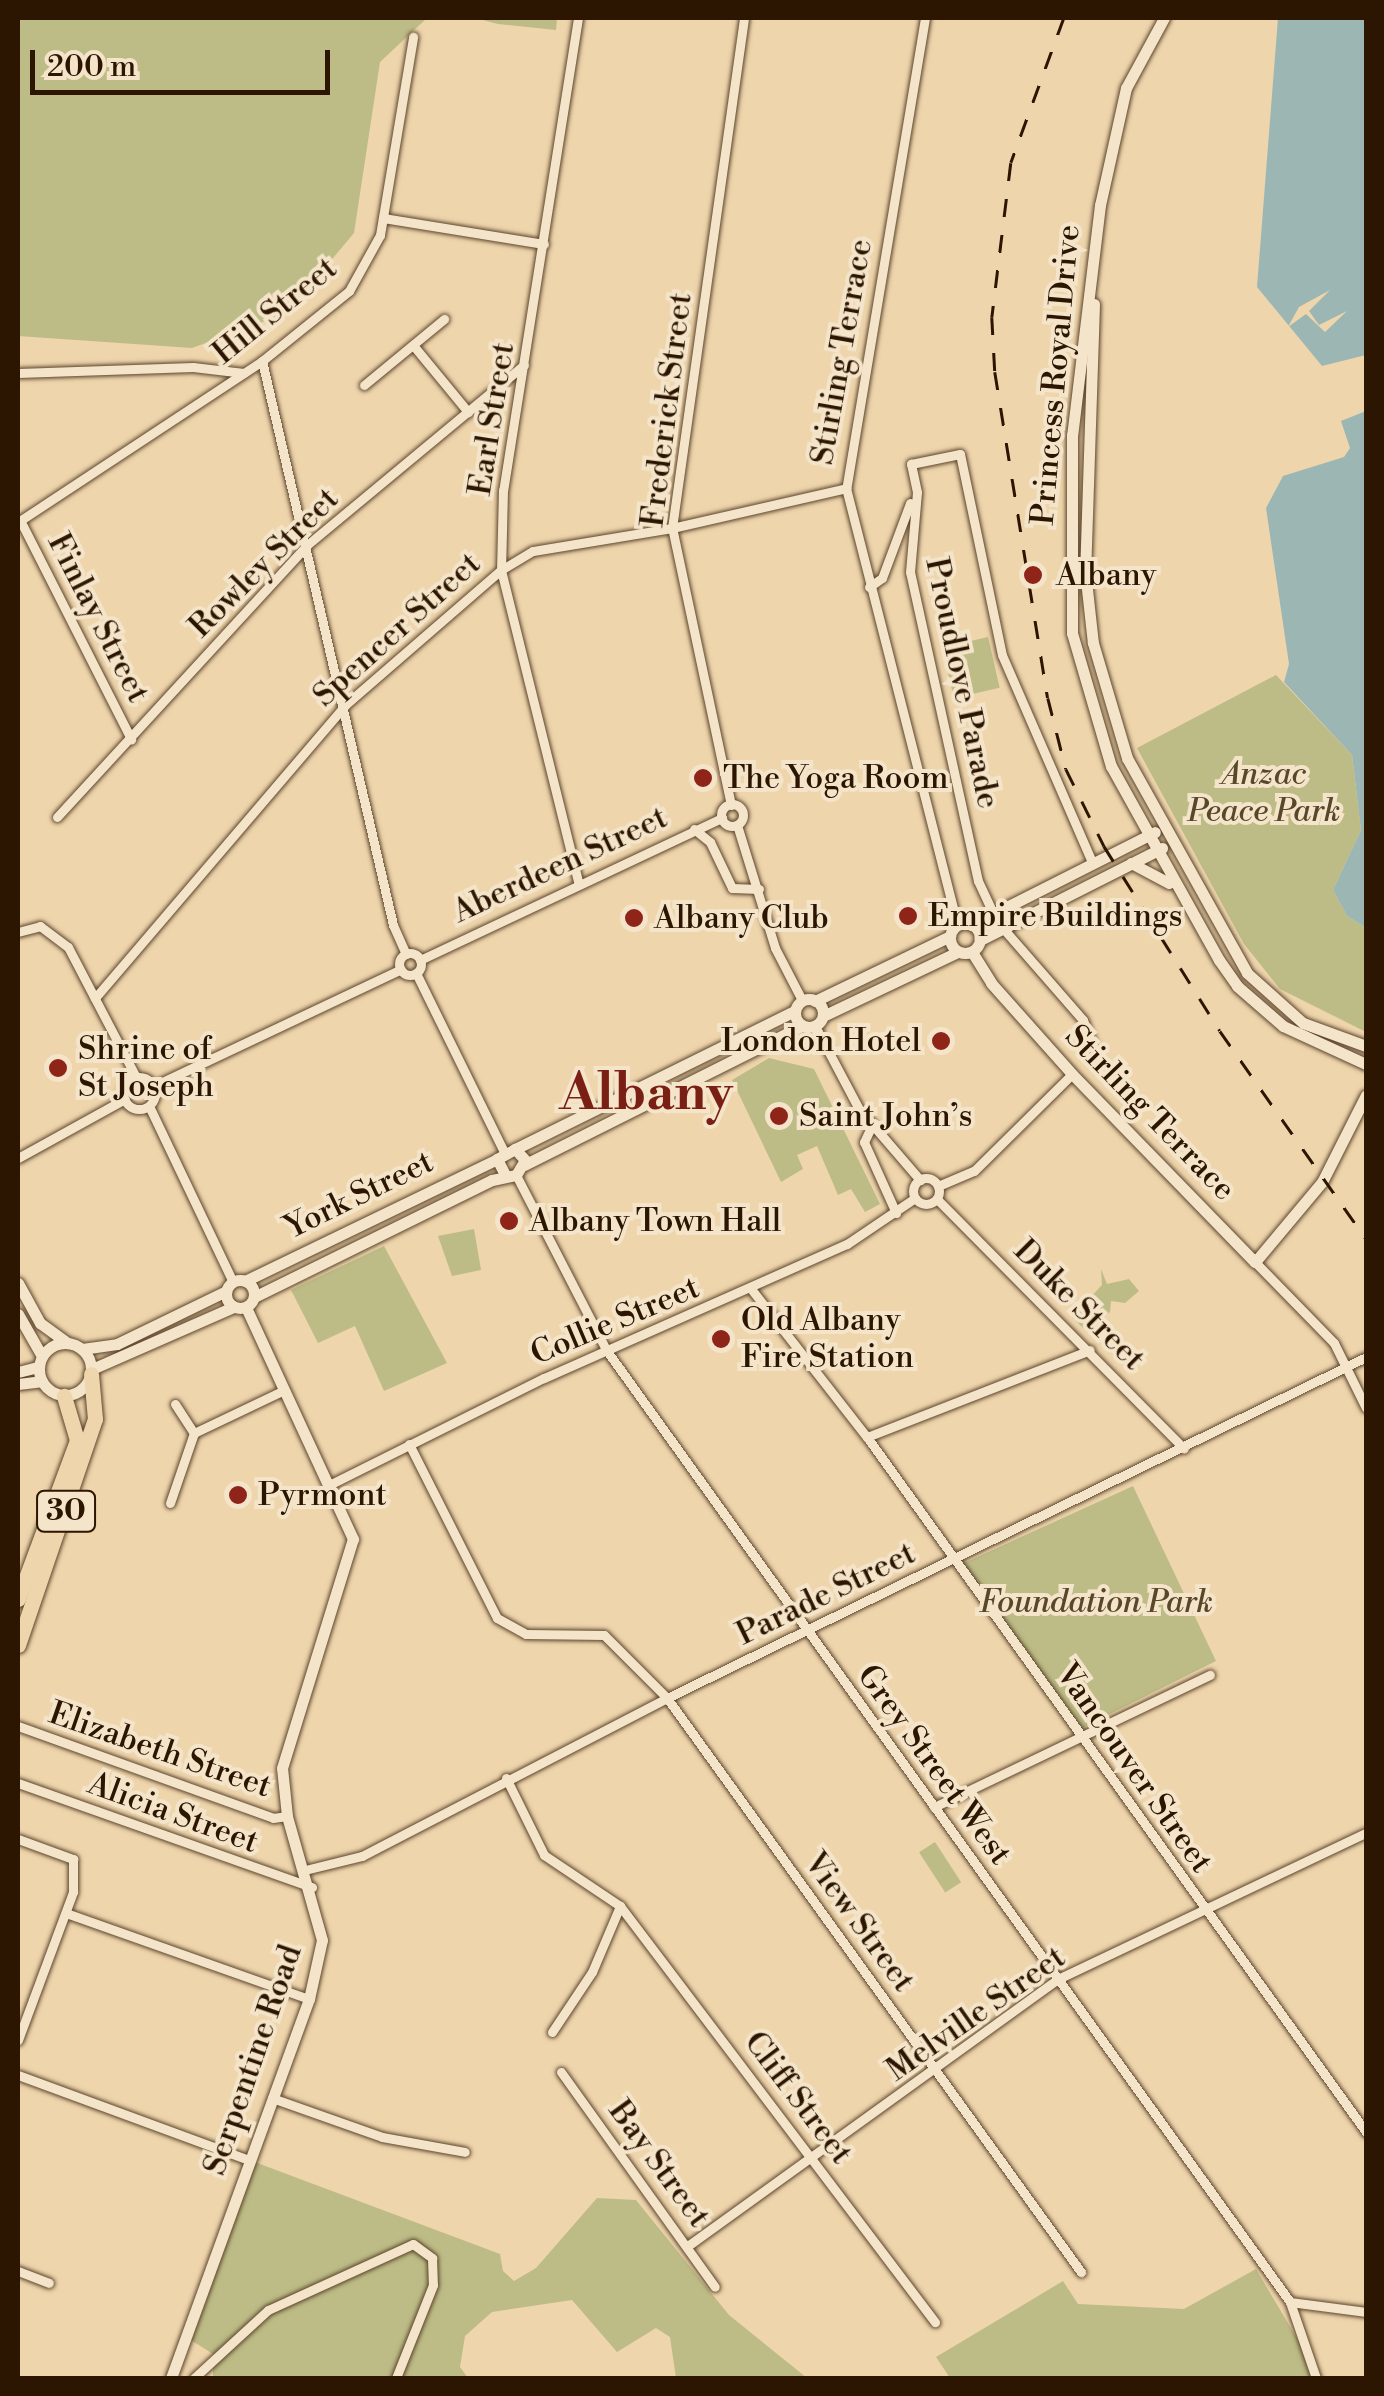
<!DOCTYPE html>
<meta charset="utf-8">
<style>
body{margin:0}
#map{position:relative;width:1384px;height:2396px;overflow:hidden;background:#eed5ac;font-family:"Libre Bodoni",serif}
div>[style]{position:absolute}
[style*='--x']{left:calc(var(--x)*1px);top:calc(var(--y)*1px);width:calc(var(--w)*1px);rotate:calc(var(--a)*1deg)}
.green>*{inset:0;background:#bdbc86;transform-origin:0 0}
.water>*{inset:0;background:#9cb7b3}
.pier>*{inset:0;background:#eed5ac}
.roads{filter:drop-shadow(0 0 2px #5c452c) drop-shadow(0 0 2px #5c452c)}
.street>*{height:9px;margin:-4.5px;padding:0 4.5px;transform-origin:4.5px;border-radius:4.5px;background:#f4e4c9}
.street>.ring{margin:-4.5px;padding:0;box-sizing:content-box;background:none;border:9px solid #f4e4c9;border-radius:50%}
.secondary>*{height:11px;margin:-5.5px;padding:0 5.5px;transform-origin:5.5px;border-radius:5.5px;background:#f4e4c9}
.secondary>.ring{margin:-5.5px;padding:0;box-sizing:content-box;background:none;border:11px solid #f4e4c9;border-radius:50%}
.highway>*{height:15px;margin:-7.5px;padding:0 7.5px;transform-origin:7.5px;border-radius:7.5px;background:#eed5ac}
.rail>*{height:2.5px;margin-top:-1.25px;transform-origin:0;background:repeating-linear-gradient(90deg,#2c1501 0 18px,transparent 0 36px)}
.dots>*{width:28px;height:28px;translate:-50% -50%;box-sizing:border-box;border:5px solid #f4e4c9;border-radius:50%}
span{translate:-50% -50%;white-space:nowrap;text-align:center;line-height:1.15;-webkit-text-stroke:8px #f4e4c9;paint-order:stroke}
.shield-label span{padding:2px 8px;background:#f4e4c9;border:2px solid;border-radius:8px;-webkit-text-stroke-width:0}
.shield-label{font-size:30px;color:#2c1501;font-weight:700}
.street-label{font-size:32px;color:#2c1501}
.poi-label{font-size:32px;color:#2c1501}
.left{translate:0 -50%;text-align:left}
.right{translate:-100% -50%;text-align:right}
.park-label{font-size:32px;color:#584729;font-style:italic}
.town-label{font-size:52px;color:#7a1f14;font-weight:700}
.frame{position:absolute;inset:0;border:20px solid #2c1501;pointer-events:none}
.scale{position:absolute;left:30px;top:50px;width:300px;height:45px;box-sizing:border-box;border:5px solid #2c1501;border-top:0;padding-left:12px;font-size:30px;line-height:35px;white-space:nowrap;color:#2c1501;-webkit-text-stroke:8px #f4e4c9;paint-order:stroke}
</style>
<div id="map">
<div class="green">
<div style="clip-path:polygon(18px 18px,427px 18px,380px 62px,354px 233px,287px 313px,192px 348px,18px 336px)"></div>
<div style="clip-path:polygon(475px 18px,557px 18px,556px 30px,498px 24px)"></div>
<div style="left:988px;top:637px;width:52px;height:47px;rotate:77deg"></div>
<div style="clip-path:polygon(1276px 675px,1352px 755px,1361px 830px,1333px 890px,1347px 916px,1366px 928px,1366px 1032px,1280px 989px,1244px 944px,1137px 748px)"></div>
<div style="clip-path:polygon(769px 1058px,814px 1069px,880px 1204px,865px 1212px,851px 1189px,838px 1195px,817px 1146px,797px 1155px,803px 1169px,781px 1182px,732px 1080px)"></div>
<div style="clip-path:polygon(474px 1229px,481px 1270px,452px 1276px,438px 1236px)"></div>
<div style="clip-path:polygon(384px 1246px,447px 1363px,384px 1391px,355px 1326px,318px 1343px,291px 1290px)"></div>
<div style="clip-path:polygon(1101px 1269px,1107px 1284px,1129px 1279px,1139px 1291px,1125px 1303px,1111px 1301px,1110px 1312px,1088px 1333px,1072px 1317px,1102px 1285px)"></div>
<div style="clip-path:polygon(1133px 1486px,1216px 1661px,1082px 1728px,962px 1564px)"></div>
<div style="left:935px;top:1842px;width:48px;height:19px;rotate:57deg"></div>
<div style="clip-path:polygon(249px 2160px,500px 2254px,503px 2271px,514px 2281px,536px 2268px,597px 2198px,636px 2200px,729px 2315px,807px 2378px,676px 2378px,670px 2337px,656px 2328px,617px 2352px,572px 2300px,492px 2312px,465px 2336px,460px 2367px,468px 2378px,213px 2378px,213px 2354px,186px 2337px)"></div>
<div style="clip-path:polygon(1256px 2269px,1312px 2364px,1314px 2378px,950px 2378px,936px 2357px,1063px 2281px,1078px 2304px,1184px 2309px)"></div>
</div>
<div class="water">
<div style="clip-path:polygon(1278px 18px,1366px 18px,1366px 355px,1322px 366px,1257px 287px)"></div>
<div style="clip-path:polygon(1366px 411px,1366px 928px,1347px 916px,1333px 890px,1361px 830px,1352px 755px,1284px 682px,1289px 664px,1266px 508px,1283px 476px,1344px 457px,1350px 448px,1341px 421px)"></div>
</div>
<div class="pier">
<div style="clip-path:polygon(1330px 290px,1309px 311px,1319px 325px,1347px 311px,1325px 332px,1306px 314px,1288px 327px,1299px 307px)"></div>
</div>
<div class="roads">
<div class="street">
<div style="--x:578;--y:18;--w:478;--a:99"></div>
<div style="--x:503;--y:490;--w:80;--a:91.4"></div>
<div style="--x:501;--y:570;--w:321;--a:76.1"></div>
<div style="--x:925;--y:18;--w:477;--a:99.5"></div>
<div style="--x:846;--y:488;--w:451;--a:75.7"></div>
<div style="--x:383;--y:218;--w:163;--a:9.2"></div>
<div style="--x:413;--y:345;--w:87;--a:50.6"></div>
<div style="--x:262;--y:361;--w:579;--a:76.92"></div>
<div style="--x:393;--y:925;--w:32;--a:66"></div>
<div style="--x:18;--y:373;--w:175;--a:-2"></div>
<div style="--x:193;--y:367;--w:51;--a:6.7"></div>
<div style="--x:364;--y:385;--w:104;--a:-39.5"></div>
<div style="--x:20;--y:520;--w:246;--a:63.1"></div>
<div style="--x:18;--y:522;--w:292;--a:-33.4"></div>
<div style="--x:262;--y:361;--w:112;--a:-38.8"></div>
<div style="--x:349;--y:291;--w:64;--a:-61"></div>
<div style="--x:380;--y:235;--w:201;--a:-80.5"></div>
<div style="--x:869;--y:587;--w:16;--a:-35"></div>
<div style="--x:882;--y:578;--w:80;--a:-69.5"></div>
<div class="ring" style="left:721px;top:804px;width:13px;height:13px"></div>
<div style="--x:731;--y:805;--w:283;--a:-102"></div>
<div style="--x:672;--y:528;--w:515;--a:-81.96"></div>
<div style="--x:57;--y:817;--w:369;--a:-47.4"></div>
<div style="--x:307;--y:545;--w:282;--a:-39.7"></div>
<div style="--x:737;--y:825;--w:129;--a:72.8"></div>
<div style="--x:775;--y:948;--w:59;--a:62.6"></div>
<div style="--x:694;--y:829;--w:21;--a:39"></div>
<div style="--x:710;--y:842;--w:51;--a:64.4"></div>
<div style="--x:732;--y:888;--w:27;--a:2"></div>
<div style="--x:993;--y:913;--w:35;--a:-115"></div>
<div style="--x:978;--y:881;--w:316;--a:-102.4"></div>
<div style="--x:910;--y:572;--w:80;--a:-85"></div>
<div style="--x:917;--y:492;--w:29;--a:-102"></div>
<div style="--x:911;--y:464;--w:50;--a:-11.5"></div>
<div style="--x:960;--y:454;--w:205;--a:78.2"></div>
<div style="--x:1002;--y:655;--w:228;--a:66.5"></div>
<div style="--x:1001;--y:926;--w:125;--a:48.9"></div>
<div style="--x:1083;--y:1020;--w:34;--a:69"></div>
<div style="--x:18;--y:932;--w:23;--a:-15"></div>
<div style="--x:40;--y:926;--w:35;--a:37"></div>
<div style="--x:68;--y:947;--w:147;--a:62.4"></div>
<div class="ring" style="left:399px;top:953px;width:13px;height:13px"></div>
<div style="--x:420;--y:960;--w:334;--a:-25.2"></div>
<div style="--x:416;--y:973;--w:197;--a:63.8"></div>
<div style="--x:95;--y:998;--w:385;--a:-49.5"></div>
<div style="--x:345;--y:705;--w:206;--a:-40.9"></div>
<div style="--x:501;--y:570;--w:37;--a:-31"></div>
<div style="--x:533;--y:551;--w:141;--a:-9.4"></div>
<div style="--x:672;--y:528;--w:179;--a:-12.9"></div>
<div style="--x:815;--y:1026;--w:94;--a:62.1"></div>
<div style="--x:859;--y:1109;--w:94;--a:49.3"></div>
<div class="ring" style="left:123px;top:1077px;width:23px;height:23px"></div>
<div style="--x:154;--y:1086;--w:273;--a:-25.3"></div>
<div style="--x:149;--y:1106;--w:195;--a:64.5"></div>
<div style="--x:872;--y:1125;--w:19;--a:115"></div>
<div style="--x:864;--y:1142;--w:78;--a:65.7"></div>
<div style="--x:18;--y:1158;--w:122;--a:-28.9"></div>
<div style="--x:516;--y:1175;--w:198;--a:62.7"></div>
<div style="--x:607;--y:1351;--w:1171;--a:54.31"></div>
<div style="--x:1290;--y:2302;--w:80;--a:71.1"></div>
<div class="ring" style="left:913px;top:1178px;width:17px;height:17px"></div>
<div style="--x:938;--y:1186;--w:39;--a:-23"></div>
<div style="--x:974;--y:1171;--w:138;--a:-44.7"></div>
<div style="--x:937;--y:1199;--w:351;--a:45.3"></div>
<div style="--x:1255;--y:1262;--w:113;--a:45.7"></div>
<div style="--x:1334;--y:1343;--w:72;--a:63.8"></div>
<div style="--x:752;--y:1290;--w:187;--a:52"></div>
<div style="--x:867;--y:1437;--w:856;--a:54.32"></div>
<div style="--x:175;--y:1404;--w:35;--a:57"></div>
<div style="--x:867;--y:1437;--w:239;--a:-21.3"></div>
<div style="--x:409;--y:1444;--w:195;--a:63.2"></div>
<div style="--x:497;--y:1618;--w:33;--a:29"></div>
<div style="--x:526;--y:1634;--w:78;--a:0.7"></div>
<div style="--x:604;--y:1635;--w:89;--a:45"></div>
<div style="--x:667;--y:1698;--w:708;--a:54.2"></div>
<div style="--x:331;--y:1484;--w:238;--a:-26.5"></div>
<div style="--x:544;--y:1378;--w:331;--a:-23.9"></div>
<div style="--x:847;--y:1244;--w:82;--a:-34.1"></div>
<div style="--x:170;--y:1503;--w:74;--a:-71.1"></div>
<div style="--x:194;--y:1433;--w:100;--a:-25.5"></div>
<div style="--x:18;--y:1726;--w:271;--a:19.8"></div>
<div style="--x:273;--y:1818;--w:14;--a:-8"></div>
<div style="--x:506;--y:1778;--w:86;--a:63.7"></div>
<div style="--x:544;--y:1855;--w:92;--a:33.9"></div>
<div style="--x:620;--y:1906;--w:522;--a:52.87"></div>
<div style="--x:18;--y:1783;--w:312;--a:19.5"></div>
<div style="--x:934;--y:1807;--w:306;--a:-25.6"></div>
<div style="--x:18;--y:1839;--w:59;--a:20"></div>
<div style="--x:73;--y:1859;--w:33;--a:90"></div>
<div style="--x:73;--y:1892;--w:158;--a:110.4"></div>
<div style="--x:305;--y:1870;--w:59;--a:-13.8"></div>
<div style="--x:362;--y:1856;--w:343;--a:-27.4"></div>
<div style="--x:667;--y:1698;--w:778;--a:-26"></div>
<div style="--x:66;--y:1913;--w:258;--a:19.5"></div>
<div style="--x:552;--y:2032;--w:72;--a:-56.3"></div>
<div style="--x:592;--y:1972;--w:72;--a:-67"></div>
<div style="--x:561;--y:2072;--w:264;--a:54.4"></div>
<div style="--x:18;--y:2075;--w:246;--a:20.2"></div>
<div style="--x:272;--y:2098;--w:117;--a:19.5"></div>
<div style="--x:382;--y:2137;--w:84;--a:10.2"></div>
<div style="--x:689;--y:2245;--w:455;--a:-35.8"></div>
<div style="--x:1058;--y:1979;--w:341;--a:-25.4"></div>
<div style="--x:18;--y:2271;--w:33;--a:21"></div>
<div style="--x:1290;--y:2302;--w:77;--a:7.5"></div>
<div style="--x:194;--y:2378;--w:100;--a:-42.6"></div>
<div style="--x:268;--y:2310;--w:159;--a:-24.5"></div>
<div style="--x:413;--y:2244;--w:24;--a:36"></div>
<div style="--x:432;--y:2258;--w:27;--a:88"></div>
<div style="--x:433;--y:2285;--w:100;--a:111.7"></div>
</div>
<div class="secondary">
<div style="--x:1164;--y:18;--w:80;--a:118.5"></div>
<div style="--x:1126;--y:88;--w:120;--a:102.5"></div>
<div style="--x:1100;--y:205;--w:232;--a:96.9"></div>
<div style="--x:1072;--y:435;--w:198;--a:90"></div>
<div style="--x:1072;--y:633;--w:139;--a:73.7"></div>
<div style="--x:1111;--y:766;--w:222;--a:60.9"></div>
<div style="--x:1219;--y:960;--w:32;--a:55"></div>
<div style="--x:1237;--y:986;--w:61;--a:41"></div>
<div style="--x:1283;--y:1026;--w:91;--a:24.6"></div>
<div style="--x:1094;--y:304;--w:267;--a:91.9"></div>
<div style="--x:1085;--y:571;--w:72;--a:83.7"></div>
<div style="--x:1093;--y:643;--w:120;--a:73.5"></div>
<div style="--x:1127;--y:758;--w:246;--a:60.8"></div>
<div style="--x:1247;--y:973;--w:75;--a:41.8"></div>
<div style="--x:1303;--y:1023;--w:67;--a:20.1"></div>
<div style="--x:1131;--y:863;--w:43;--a:27.8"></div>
<div class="ring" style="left:950px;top:923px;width:19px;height:19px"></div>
<div style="--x:971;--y:925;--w:206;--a:-26.8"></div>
<div style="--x:980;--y:940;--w:204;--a:-26.8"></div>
<div style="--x:972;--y:952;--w:36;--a:58"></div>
<div style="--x:991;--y:983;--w:122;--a:48.3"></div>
<div style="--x:1072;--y:1074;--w:262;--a:45.8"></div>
<div style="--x:1255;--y:1262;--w:104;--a:-50.1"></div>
<div style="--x:1322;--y:1182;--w:97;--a:-63.2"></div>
<div class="ring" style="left:795px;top:999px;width:17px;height:17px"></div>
<div style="--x:815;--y:1001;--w:150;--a:-25.7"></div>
<div style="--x:823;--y:1016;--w:149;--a:-25.4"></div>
<div style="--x:515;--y:1149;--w:311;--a:-26.3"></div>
<div style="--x:524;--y:1165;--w:311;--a:-26.6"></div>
<div class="ring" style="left:226px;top:1280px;width:17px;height:17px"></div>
<div style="--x:245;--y:1281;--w:280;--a:-25.8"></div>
<div style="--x:18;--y:1283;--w:46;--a:61.2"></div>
<div style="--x:40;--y:1323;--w:34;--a:36"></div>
<div style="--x:254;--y:1297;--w:265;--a:-26.2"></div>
<div style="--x:492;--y:1180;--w:25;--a:-12"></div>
<div style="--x:516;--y:1175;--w:17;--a:-59"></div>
<div style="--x:525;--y:1160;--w:15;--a:-132"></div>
<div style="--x:515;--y:1149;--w:21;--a:151"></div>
<div style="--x:497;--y:1159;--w:18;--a:63"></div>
<div style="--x:18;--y:1314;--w:48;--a:60.3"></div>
<div class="ring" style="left:39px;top:1343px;width:41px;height:41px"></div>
<div style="--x:82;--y:1349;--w:35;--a:-8"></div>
<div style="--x:117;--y:1344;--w:121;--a:-25.9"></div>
<div style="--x:92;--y:1369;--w:154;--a:-23.7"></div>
<div style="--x:18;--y:1372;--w:21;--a:-14"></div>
<div style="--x:18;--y:1384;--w:23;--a:-7"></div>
<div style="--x:171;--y:2378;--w:403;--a:-70"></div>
<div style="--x:309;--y:1999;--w:60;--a:-77.6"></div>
<div style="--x:322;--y:1940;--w:129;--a:-105.8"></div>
<div style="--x:287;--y:1816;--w:48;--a:-95.9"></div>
<div style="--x:282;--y:1768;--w:240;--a:-72.8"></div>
<div style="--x:353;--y:1539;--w:255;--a:-114.8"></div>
</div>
<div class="highway">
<div style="--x:18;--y:1599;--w:170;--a:-69.6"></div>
<div style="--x:77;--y:1440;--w:46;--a:-106.5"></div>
<div style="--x:18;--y:1645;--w:239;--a:-71.2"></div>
<div style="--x:95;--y:1419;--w:45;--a:-95.1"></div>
</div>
</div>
<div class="rail">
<div style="--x:1064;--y:18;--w:154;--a:110.1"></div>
<div style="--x:1011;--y:163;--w:155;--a:97"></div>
<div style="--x:992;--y:317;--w:55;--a:86.9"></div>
<div style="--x:995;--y:372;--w:330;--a:80.8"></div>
<div style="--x:1048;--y:698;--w:73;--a:75.8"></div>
<div style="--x:1066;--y:769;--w:86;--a:63.7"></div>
<div style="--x:1104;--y:846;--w:218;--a:57.9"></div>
<div style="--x:1220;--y:1031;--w:254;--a:54.9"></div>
</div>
<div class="dots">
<div style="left:1033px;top:575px;background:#8f2418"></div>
<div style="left:703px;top:778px;background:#8f2418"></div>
<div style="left:908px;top:916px;background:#8f2418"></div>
<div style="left:634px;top:918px;background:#8f2418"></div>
<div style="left:941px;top:1041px;background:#8f2418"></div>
<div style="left:58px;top:1068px;background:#8f2418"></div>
<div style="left:779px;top:1116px;background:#8f2418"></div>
<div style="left:509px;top:1221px;background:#8f2418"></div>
<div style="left:721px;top:1339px;background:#8f2418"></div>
<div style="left:238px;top:1495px;background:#8f2418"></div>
</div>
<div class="shield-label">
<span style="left:66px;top:1511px">30</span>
</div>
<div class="street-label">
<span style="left:275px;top:311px;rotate:-39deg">Hill Street</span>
<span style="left:842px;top:352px;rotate:-80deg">Stirling Terrace</span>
<span style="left:1056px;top:375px;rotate:-85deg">Princess Royal Drive</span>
<span style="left:667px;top:410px;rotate:-83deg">Frederick Street</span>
<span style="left:492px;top:419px;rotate:-81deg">Earl Street</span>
<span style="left:264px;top:563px;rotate:-45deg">Rowley Street</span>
<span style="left:98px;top:618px;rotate:63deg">Finlay Street</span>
<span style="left:397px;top:630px;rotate:-42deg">Spencer Street</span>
<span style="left:962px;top:683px;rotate:78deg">Proudlove Parade</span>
<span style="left:560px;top:865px;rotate:-25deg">Aberdeen Street</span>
<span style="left:1150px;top:1113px;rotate:46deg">Stirling Terrace</span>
<span style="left:359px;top:1195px;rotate:-26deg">York Street</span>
<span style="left:1079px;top:1305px;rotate:45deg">Duke Street</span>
<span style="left:615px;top:1321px;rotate:-23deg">Collie Street</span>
<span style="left:826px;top:1594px;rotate:-26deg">Parade Street</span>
<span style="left:160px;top:1750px;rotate:19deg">Elizabeth Street</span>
<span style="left:934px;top:1765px;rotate:54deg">Grey Street West</span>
<span style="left:1134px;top:1768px;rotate:55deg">Vancouver Street</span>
<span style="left:173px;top:1813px;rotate:20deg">Alicia Street</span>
<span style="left:859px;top:1922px;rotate:54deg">View Street</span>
<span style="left:976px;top:2014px;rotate:-35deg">Melville Street</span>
<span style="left:253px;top:2060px;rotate:-71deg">Serpentine Road</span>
<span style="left:798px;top:2098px;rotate:53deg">Cliff Street</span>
<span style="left:659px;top:2164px;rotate:54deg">Bay Street</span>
</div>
<div class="poi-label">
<span class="left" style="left:1056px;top:575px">Albany</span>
<span class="left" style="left:723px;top:778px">The Yoga Room</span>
<span class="left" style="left:928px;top:916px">Empire Buildings</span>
<span class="left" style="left:654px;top:918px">Albany Club</span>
<span class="right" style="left:921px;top:1041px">London Hotel</span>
<span class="left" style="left:78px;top:1068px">Shrine of<br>St Joseph</span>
<span class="left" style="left:799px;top:1116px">Saint John’s</span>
<span class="left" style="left:529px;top:1221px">Albany Town Hall</span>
<span class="left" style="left:741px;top:1339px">Old Albany<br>Fire Station</span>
<span class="left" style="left:258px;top:1495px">Pyrmont</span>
</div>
<div class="park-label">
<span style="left:1264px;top:793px">Anzac<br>Peace Park</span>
<span style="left:1096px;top:1602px">Foundation Park</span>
</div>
<div class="town-label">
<span style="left:646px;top:1094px">Albany</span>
</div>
<div class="frame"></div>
<div class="scale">200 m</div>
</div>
